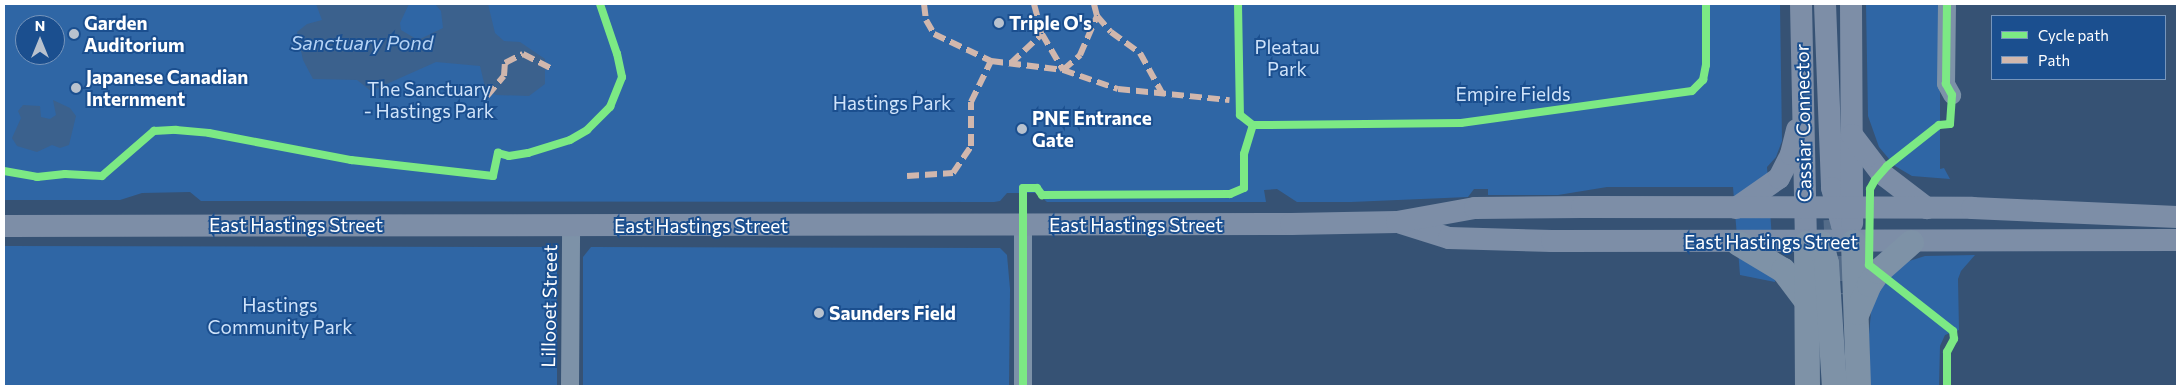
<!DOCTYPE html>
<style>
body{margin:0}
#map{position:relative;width:2181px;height:390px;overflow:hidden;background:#365274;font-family:Commissioner,sans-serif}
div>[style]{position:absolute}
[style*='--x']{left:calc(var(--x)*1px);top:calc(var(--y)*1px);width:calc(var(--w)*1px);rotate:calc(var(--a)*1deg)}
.green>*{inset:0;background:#2f66a5}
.water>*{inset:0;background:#3b618d}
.highway-tunnel>*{height:25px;margin-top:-12.5px;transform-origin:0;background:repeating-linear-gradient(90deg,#546c89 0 25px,transparent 0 37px)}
.minor>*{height:18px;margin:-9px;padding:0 9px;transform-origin:9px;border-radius:9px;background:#7d92a8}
.major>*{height:22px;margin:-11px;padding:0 11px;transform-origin:11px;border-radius:11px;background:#7d8ea7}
.highway>*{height:25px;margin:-12.5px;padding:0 12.5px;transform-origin:12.5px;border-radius:12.5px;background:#7e92a7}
.quiet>*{height:6px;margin-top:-3px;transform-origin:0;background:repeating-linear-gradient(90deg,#d1b7ad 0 12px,transparent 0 18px)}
.cycleway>*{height:8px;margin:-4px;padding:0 4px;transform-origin:4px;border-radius:4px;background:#7ce984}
.dots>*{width:14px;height:14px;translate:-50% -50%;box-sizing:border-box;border:2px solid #1b4f8f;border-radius:50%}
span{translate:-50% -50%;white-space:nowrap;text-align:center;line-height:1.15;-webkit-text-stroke:4px #1b4f8f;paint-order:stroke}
.poi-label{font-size:19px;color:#fff;font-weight:700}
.left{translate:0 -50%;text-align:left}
.park-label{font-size:19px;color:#cfe3fa}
.street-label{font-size:19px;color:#fff}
.water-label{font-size:20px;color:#b5d3f5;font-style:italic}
.frame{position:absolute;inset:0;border:5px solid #fff;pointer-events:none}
.legend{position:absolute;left:1991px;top:15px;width:175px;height:65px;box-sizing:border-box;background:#1b4f8f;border:1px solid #7695bc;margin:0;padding:6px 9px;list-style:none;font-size:15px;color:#fff}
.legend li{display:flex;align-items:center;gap:10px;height:25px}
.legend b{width:25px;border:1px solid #7695bc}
.north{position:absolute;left:15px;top:15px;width:50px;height:50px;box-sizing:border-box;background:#1b4f8f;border:1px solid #7695bc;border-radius:50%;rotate:0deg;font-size:14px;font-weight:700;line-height:20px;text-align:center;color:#fff}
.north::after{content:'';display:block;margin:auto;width:18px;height:22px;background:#b9c2ce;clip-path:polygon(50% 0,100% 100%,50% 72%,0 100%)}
</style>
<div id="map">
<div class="green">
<div style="clip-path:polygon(evenodd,4px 4px,1780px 4px,1782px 141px,1776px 157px,1767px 167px,1775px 282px,1740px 275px,1733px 187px,1607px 187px,1558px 195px,1488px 195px,1488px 189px,1474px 189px,1468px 197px,1351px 202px,1297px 202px,1277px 189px,1264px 190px,1266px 202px,1047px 202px,1037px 193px,1007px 193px,1000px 201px,994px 202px,201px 201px,190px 192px,142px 193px,120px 200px,4px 200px,4px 4px,25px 25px,55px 25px,55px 55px,25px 55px,25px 25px)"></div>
<div style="clip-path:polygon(1866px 4px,1940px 4px,1940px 169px,1944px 168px,1950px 179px,1912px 176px,1895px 166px,1879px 147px,1868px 116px)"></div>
<div style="clip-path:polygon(4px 246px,548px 247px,554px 249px,557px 258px,557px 386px,4px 386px)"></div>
<div style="clip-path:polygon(591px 247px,1000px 248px,1007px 255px,1010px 289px,1009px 386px,583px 386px,583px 257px)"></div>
<div style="clip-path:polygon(1975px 255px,1961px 271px,1958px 279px,1959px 330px,1945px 335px,1940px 346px,1939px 386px,1870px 386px,1869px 334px,1873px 291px,1903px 263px,1925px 256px)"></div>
</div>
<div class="water">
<div style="clip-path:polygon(316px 4px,409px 4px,400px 23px,401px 30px,418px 40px,443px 28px,441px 11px,435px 4px,488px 4px,495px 33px,504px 41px,520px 42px,545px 59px,545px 84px,529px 96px,496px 95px,485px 87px,480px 66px,436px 62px,371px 91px,357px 80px,313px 79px,303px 60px,297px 32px,307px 24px,322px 20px)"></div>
<div style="clip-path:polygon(53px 100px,70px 108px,76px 116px,69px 145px,60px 148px,52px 145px,37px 152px,17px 146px,12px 138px,21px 118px,18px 111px,23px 105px,40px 106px,41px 117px,50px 119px,56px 115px)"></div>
</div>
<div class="highway-tunnel">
<div style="--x:1836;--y:219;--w:75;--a:86.9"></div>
</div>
<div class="minor">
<div style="--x:1947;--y:4;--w:80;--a:90.7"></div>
<div style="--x:1946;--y:84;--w:13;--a:61"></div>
<div style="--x:570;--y:386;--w:161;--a:-89.6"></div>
<div style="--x:1023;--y:386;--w:161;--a:-90"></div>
</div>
<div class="major">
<div style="--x:1801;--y:4;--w:239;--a:88.8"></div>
<div style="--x:1825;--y:4;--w:184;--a:87.8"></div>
<div style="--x:1832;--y:188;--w:38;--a:75"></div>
<div style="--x:1842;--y:225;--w:20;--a:57"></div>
<div style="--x:1851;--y:4;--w:219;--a:89.7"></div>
<div style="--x:1852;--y:135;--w:48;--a:52.7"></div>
<div style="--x:1881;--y:173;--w:58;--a:37.3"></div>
<div style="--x:1736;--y:208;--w:52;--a:-34.9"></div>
<div style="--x:1779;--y:178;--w:27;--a:-63"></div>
<div style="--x:1791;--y:154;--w:25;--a:-76"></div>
<div style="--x:1401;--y:223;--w:50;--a:17.4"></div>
<div style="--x:1449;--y:238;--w:103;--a:1.7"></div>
<div style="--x:1552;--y:241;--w:625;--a:-0.09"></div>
<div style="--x:4;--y:226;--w:1287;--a:-0.09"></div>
<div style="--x:1291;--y:224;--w:106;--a:-1.1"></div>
<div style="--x:1397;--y:222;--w:79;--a:-10.2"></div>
<div style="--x:1475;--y:208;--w:107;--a:-0.5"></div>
<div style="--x:1582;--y:207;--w:390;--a:0.1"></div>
<div style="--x:1972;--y:208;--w:205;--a:2.5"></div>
</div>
<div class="highway">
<div style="--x:1853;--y:242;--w:144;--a:88"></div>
<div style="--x:1738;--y:243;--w:52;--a:31"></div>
<div style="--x:1783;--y:270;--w:39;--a:53"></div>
<div style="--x:1806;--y:243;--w:143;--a:89.6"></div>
<div style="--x:1821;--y:243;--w:21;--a:76"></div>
<div style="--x:1826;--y:263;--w:123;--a:86.3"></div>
<div style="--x:1857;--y:312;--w:30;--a:-67"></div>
<div style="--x:1869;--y:284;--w:16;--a:-55"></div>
<div style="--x:1878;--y:271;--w:44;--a:-41.3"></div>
</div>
<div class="quiet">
<div style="--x:924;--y:4;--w:16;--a:83"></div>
<div style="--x:926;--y:20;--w:16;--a:60"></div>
<div style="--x:934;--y:34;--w:63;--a:25.3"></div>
<div style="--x:991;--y:61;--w:73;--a:7.1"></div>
<div style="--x:1063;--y:70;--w:58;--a:19.1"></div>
<div style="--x:1118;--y:89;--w:112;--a:5.7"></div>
<div style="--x:1034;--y:4;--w:31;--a:75"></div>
<div style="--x:1042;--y:34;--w:42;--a:59.7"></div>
<div style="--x:1063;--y:70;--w:23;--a:-41"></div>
<div style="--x:1080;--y:55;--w:43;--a:-66.4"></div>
<div style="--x:1094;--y:4;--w:12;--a:76"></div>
<div style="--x:1097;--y:16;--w:21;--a:49"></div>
<div style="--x:1111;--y:32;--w:36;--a:36"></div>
<div style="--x:1140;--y:53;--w:46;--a:61.2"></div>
<div style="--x:1011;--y:63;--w:42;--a:-43.1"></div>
<div style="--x:487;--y:96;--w:26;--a:-50"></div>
<div style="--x:504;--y:76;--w:13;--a:-86"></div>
<div style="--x:505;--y:63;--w:20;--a:-27"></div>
<div style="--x:523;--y:54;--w:31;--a:27"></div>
<div style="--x:907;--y:176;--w:46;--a:-3.7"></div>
<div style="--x:953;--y:173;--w:32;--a:-56"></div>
<div style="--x:971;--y:146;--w:44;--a:-90"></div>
<div style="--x:971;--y:102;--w:46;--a:-64"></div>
</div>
<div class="cycleway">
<div style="--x:1238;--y:4;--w:111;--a:89"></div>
<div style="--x:1240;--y:115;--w:16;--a:38"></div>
<div style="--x:1253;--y:125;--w:8;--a:0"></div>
<div style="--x:1261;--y:125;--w:200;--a:-0.6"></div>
<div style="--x:1461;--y:123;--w:233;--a:-7.9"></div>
<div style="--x:1692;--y:91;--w:16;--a:-45"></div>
<div style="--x:1703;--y:80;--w:15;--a:-79"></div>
<div style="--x:1706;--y:65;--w:61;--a:-90"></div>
<div style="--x:4;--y:171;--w:34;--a:10"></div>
<div style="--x:37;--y:177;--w:28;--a:-6"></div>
<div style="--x:65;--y:174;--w:37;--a:3"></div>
<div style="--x:102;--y:176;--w:69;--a:-40.9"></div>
<div style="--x:154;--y:131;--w:22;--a:-3"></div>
<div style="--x:176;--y:130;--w:33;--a:5"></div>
<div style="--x:209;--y:133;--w:145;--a:10.8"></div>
<div style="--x:351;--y:160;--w:143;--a:6.4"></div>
<div style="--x:493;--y:176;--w:24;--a:-78"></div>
<div style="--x:498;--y:153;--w:11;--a:15"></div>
<div style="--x:509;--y:156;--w:19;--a:-9"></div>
<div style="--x:528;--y:153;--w:44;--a:-17.2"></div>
<div style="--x:570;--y:140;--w:20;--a:-30"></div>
<div style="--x:587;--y:130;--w:33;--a:-45"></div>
<div style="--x:610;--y:107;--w:32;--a:-68"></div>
<div style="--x:622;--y:77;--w:24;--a:-102"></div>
<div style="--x:617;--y:54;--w:53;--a:-108.8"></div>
<div style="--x:1023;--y:386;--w:198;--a:-90"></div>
<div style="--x:1023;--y:188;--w:14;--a:0"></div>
<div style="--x:1037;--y:188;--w:9;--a:54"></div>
<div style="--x:1042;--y:195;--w:188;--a:-0.3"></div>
<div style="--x:1230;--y:194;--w:15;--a:-23"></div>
<div style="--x:1244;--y:188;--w:34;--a:-90"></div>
<div style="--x:1244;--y:154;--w:30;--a:-73"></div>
<div style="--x:1947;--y:386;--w:34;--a:-90"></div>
<div style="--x:1947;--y:352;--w:15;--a:-62"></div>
<div style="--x:1954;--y:339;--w:8;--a:-97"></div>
<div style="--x:1953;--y:331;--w:107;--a:-141.8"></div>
<div style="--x:1869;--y:265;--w:76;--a:-89.2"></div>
<div style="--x:1870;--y:189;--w:10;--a:-61"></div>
<div style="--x:1875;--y:180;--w:18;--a:-49"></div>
<div style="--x:1887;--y:166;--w:66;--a:-38.3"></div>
<div style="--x:1939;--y:125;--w:11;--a:-5"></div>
<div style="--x:1950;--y:124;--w:29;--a:-86"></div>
<div style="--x:1952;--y:95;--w:13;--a:-119"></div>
<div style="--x:1946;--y:84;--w:80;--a:-89.3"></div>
</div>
<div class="dots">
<div style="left:999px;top:23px;background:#b9c2ce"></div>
<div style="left:74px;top:34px;background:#b9c2ce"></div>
<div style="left:76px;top:88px;background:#b9c2ce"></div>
<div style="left:1022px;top:129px;background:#b9c2ce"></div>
<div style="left:819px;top:313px;background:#b9c2ce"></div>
</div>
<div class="poi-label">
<span class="left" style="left:84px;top:34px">Garden<br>Auditorium</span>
<span class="left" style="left:1009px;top:23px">Triple O's</span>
<span class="left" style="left:86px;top:88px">Japanese Canadian<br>Internment</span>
<span class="left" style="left:1032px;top:129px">PNE Entrance<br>Gate</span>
<span class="left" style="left:829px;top:313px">Saunders Field</span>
</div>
<div class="park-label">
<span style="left:1287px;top:58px">Pleatau<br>Park</span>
<span style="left:429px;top:100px">The Sanctuary<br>- Hastings Park</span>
<span style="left:1513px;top:94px">Empire Fields</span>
<span style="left:892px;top:103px">Hastings Park</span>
<span style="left:280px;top:316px">Hastings<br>Community Park</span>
</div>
<div class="street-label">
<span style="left:1803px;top:123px;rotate:-91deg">Cassiar Connector</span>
<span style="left:296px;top:225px">East Hastings Street</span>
<span style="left:1136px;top:225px">East Hastings Street</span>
<span style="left:701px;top:226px">East Hastings Street</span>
<span style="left:1771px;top:242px">East Hastings Street</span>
<span style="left:549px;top:306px;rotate:-89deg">Lillooet Street</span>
</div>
<div class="water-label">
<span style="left:362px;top:42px">Sanctuary Pond</span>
</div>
<div class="frame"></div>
<ul class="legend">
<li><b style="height:6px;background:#7ce984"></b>Cycle path</li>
<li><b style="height:6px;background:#d1b7ad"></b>Path</li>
</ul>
<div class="north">N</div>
</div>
